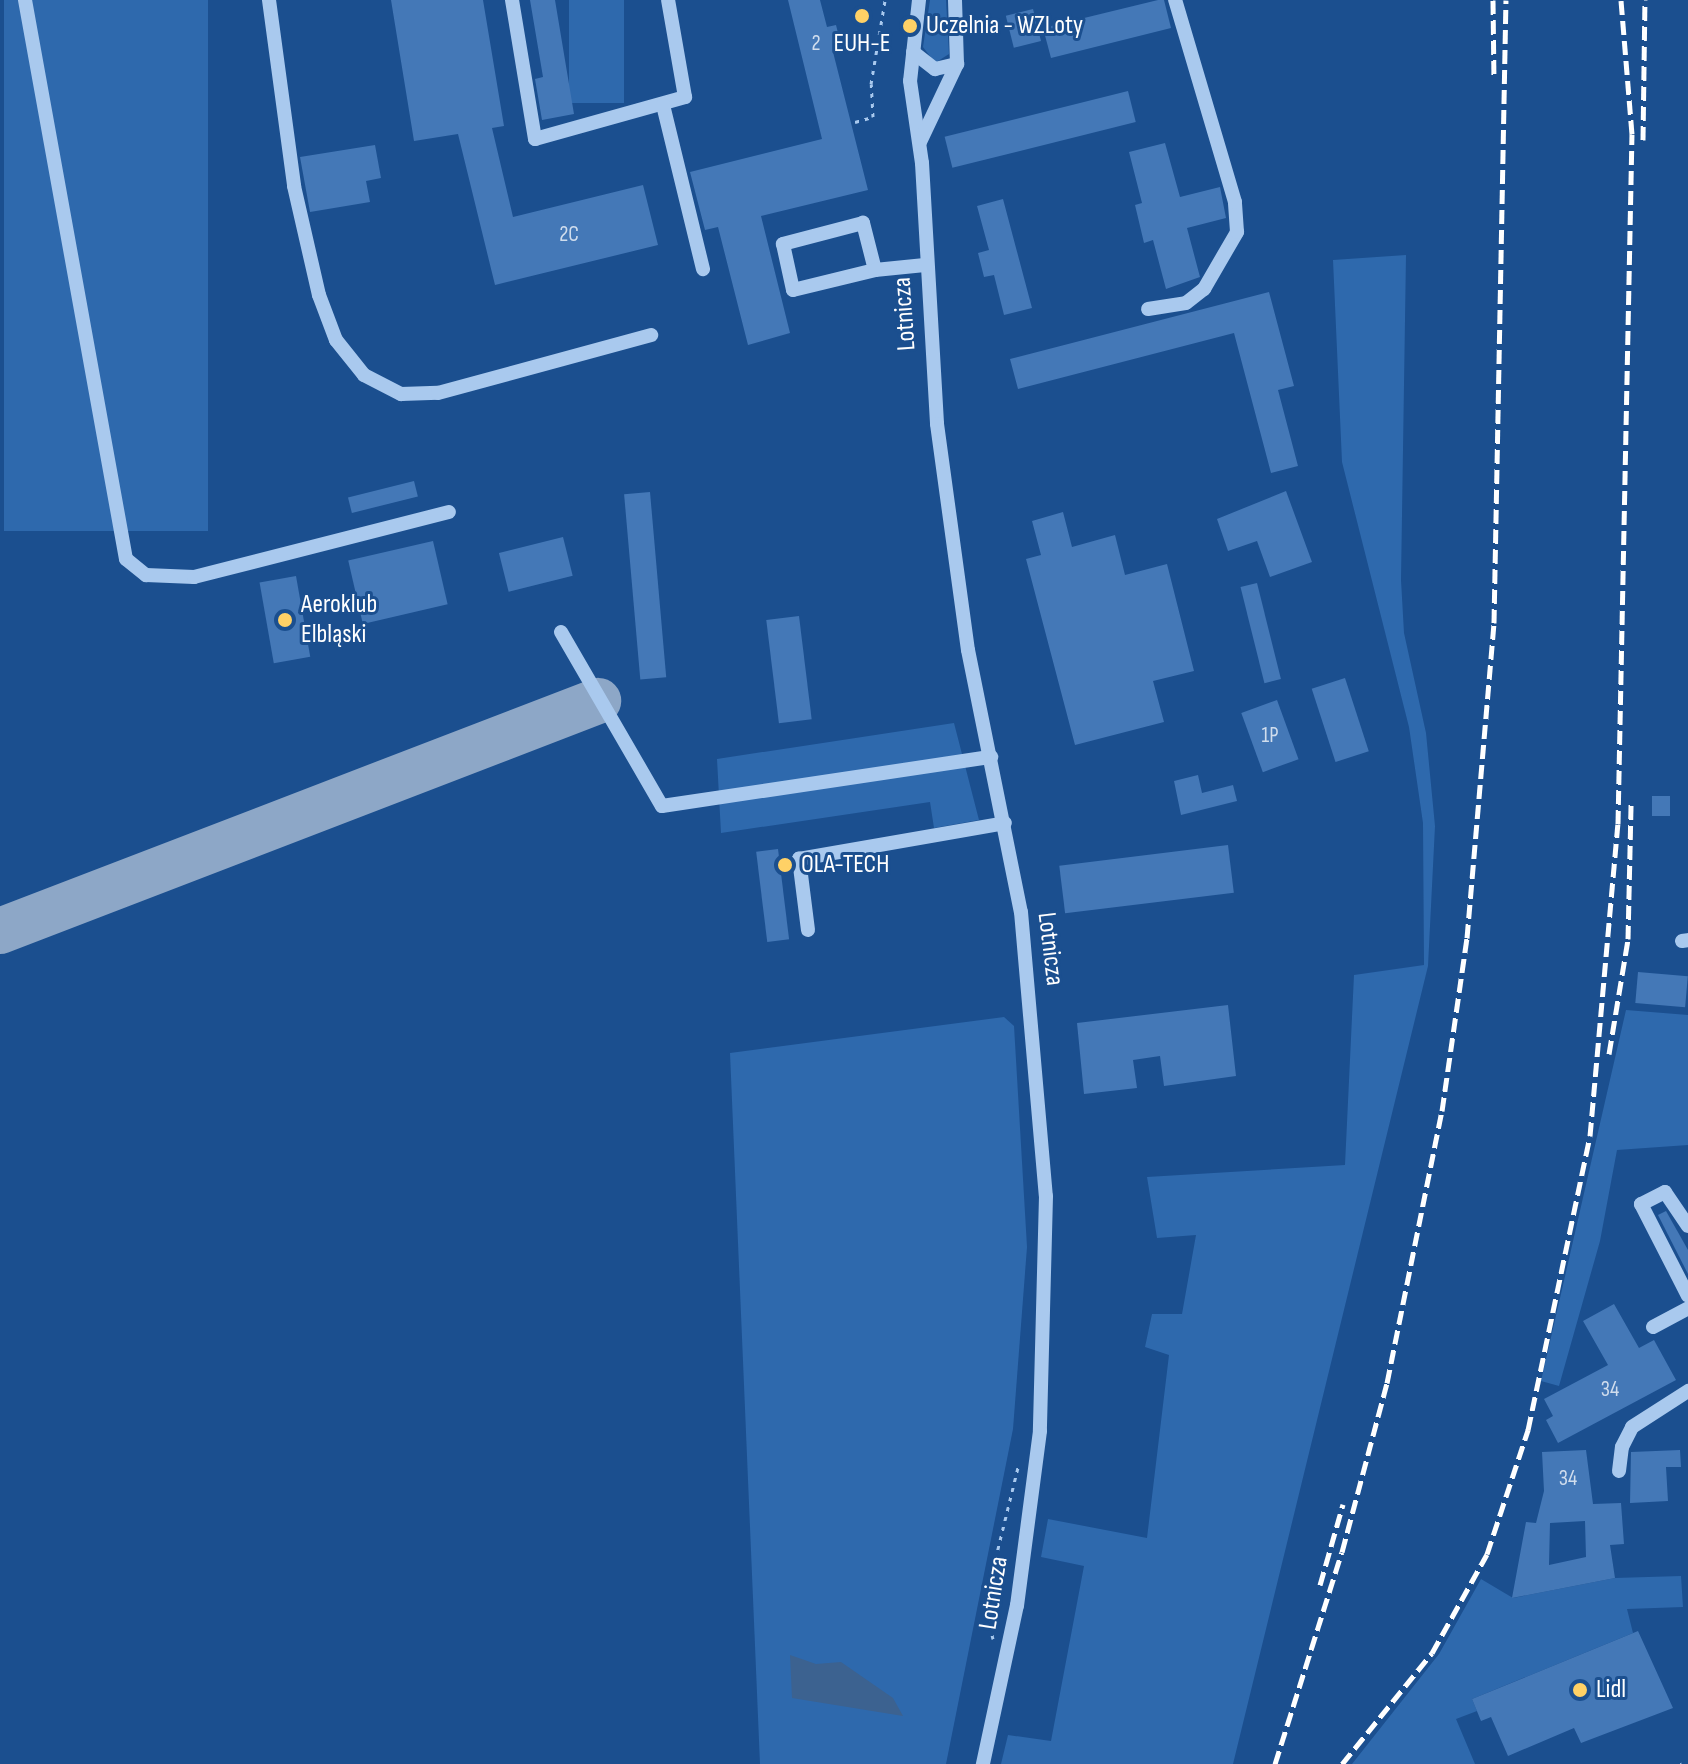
<!DOCTYPE html>
<meta charset="utf-8">
<style>
body{margin:0}
#map{position:relative;width:1688px;height:1764px;overflow:hidden;background:#1b4f8f;font-family:"Sofia Sans Condensed",sans-serif}
div>[style]{position:absolute}
[style*='--x']{left:calc(var(--x)*1px);top:calc(var(--y)*1px);width:calc(var(--w)*1px);rotate:calc(var(--a)*1deg)}
.green>*{inset:0;background:#2e69ad;transform-origin:0 0}
.water>*{inset:0;background:#3c6290}
.taxiway>*{height:46px;margin:-23px;padding:0 23px;transform-origin:23px;border-radius:23px;background:#8da7c7}
.building>*{inset:0;background:#4478b7;transform-origin:0 0}
.path>*{height:3px;margin-top:-1.5px;transform-origin:0;background:repeating-linear-gradient(90deg,#a9c9ee 0 4px,transparent 0 10px)}
.minor>*{height:14px;margin:-7px;padding:0 7px;transform-origin:7px;border-radius:7px;background:#a9c9ee}
.rail>*{height:5px;margin-top:-2.5px;transform-origin:0;background:repeating-linear-gradient(90deg,#fff 0 14px,transparent 0 20px)}
.dots>*{width:22px;height:22px;translate:-50% -50%;box-sizing:border-box;border:4px solid #1b4f8f;border-radius:50%}
span{translate:-50% -50%;white-space:nowrap;text-align:center;line-height:1.15;-webkit-text-stroke:6px #1b4f8f;paint-order:stroke}
.number-label{font-size:22px;color:#d0dded}
.number-label span{-webkit-text-stroke-width:0}
.poi-label{font-size:26px;color:#fff}
.left{translate:0 -50%;text-align:left}
.street-label{font-size:26px;color:#fff}
</style>
<div id="map">
<div class="green">
<div style="left:4px;top:0;width:204px;height:531px"></div>
<div style="left:569px;top:0;width:55px;height:103px"></div>
<div style="clip-path:polygon(930px 0,946px 0,949px 54px,935px 63px,923px 47px)"></div>
<div style="clip-path:polygon(1406px 255px,1401px 580px,1404px 633px,1426px 733px,1435px 826px,1428px 966px,1233px 1764px,1001px 1764px,1008px 1735px,1051px 1741px,1084px 1566px,1041px 1557px,1048px 1519px,1147px 1538px,1169px 1355px,1145px 1347px,1152px 1314px,1182px 1314px,1196px 1235px,1157px 1238px,1147px 1177px,1345px 1165px,1354px 975px,1424px 965px,1423px 823px,1409px 727px,1342px 462px,1333px 260px)"></div>
<div style="clip-path:polygon(954px 723px,979px 820px,934px 828px,930px 802px,721px 833px,717px 759px)"></div>
<div style="clip-path:polygon(1626px 1010px,1688px 1015px,1688px 1145px,1617px 1150px,1600px 1241px,1559px 1386px,1541px 1381px)"></div>
<div style="clip-path:polygon(1004px 1017px,1014px 1026px,1027px 1247px,1013px 1429px,946px 1764px,760px 1764px,730px 1053px)"></div>
<div style="clip-path:polygon(1681px 1576px,1683px 1607px,1627px 1609px,1633px 1633px,1472px 1699px,1477px 1711px,1456px 1719px,1475px 1764px,1352px 1764px,1439px 1654px,1481px 1579px,1513px 1598px,1615px 1578px)"></div>
</div>
<div class="water">
<div style="clip-path:polygon(790px 1655px,816px 1664px,841px 1662px,893px 1698px,903px 1716px,792px 1698px)"></div>
</div>
<div class="taxiway">
<div style="--x:0;--y:931;--w:641;--a:-21.04"></div>
</div>
<div class="building">
<div style="clip-path:polygon(391px 0,483px 0,504px 126px,492px 128px,513px 217px,643px 185px,658px 245px,495px 285px,458px 134px,414px 141px)"></div>
<div style="clip-path:polygon(530px 0,555px 0,574px 114px,542px 120px,535px 79px,543px 77px)"></div>
<div style="clip-path:polygon(788px 0,820px 0,827px 27px,836px 25px,842px 49px,833px 52px,868px 190px,761px 216px,790px 333px,748px 345px,718px 227px,705px 230px,690px 172px,822px 139px)"></div>
<div style="clip-path:polygon(1158px 0,1164px 0,1171px 28px,1051px 58px,1043px 28px)"></div>
<div style="left:1033px;top:9px;width:33px;height:28px;rotate:76deg"></div>
<div style="left:1128px;top:91px;width:32px;height:189px;rotate:76deg"></div>
<div style="clip-path:polygon(1165px 143px,1180px 197px,1220px 187px,1226px 218px,1187px 228px,1200px 277px,1166px 289px,1153px 240px,1144px 243px,1135px 205px,1142px 203px,1129px 152px)"></div>
<div style="clip-path:polygon(375px 145px,381px 178px,366px 181px,370px 202px,310px 212px,300px 157px)"></div>
<div style="clip-path:polygon(1003px 199px,1032px 308px,1004px 315px,994px 275px,984px 277px,978px 253px,989px 250px,977px 206px)"></div>
<div style="clip-path:polygon(1269px 292px,1294px 386px,1278px 390px,1298px 466px,1271px 473px,1234px 333px,1018px 389px,1010px 359px)"></div>
<div style="left:414px;top:481px;width:16px;height:68px;rotate:76deg"></div>
<div style="clip-path:polygon(1286px 491px,1312px 562px,1270px 577px,1257px 541px,1228px 551px,1217px 519px)"></div>
<div style="left:650px;top:492px;width:186px;height:26px;rotate:85deg"></div>
<div style="clip-path:polygon(1063px 512px,1072px 547px,1115px 535px,1125px 575px,1167px 564px,1194px 671px,1153px 681px,1164px 722px,1075px 745px,1026px 559px,1041px 555px,1032px 521px)"></div>
<div style="left:563px;top:537px;width:40px;height:66px;rotate:76deg"></div>
<div style="left:433px;top:541px;width:65px;height:87px;rotate:77deg"></div>
<div style="left:296px;top:576px;width:82px;height:37px;rotate:80deg"></div>
<div style="left:1257px;top:583px;width:99px;height:17px;rotate:76deg"></div>
<div style="left:799px;top:616px;width:104px;height:33px;rotate:83deg"></div>
<div style="left:1345px;top:678px;width:77px;height:35px;rotate:72deg"></div>
<div style="left:1277px;top:700px;width:63px;height:38px;rotate:70deg"></div>
<div style="clip-path:polygon(1198px 775px,1202px 793px,1233px 785px,1237px 801px,1181px 815px,1174px 781px)"></div>
<div style="left:1652px;top:796px;width:18px;height:20px"></div>
<div style="left:1228px;top:845px;width:48px;height:170px;rotate:83deg"></div>
<div style="left:778px;top:849px;width:91px;height:22px;rotate:83deg"></div>
<div style="left:1638px;top:972px;width:50px;height:31px;rotate:5deg"></div>
<div style="clip-path:polygon(1228px 1005px,1236px 1076px,1164px 1086px,1160px 1056px,1133px 1060px,1137px 1088px,1084px 1094px,1077px 1023px)"></div>
<div style="clip-path:polygon(1666px 1211px,1688px 1250px,1688px 1274px,1658px 1215px)"></div>
<div style="clip-path:polygon(1614px 1304px,1639px 1348px,1654px 1340px,1676px 1380px,1558px 1443px,1546px 1420px,1553px 1416px,1544px 1399px,1608px 1365px,1583px 1321px)"></div>
<div style="clip-path:polygon(evenodd,1586px 1450px,1593px 1504px,1621px 1503px,1624px 1544px,1610px 1545px,1615px 1578px,1512px 1598px,1526px 1522px,1536px 1523px,1544px 1491px,1542px 1452px,1586px 1450px,1585px 1521px,1586px 1557px,1549px 1565px,1550px 1523px,1585px 1521px)"></div>
<div style="clip-path:polygon(1680px 1450px,1681px 1467px,1666px 1467px,1668px 1501px,1630px 1503px,1631px 1452px)"></div>
<div style="clip-path:polygon(1638px 1631px,1673px 1708px,1581px 1743px,1574px 1728px,1508px 1756px,1491px 1717px,1481px 1721px,1472px 1699px)"></div>
</div>
<div class="path">
<div style="--x:855;--y:122;--w:19;--a:-16"></div>
<div style="--x:873;--y:117;--w:33;--a:-93"></div>
<div style="--x:871;--y:84;--w:85;--a:-80.5"></div>
<div style="--x:993;--y:1639;--w:18;--a:-103"></div>
<div style="--x:989;--y:1621;--w:52;--a:-85.6"></div>
<div style="--x:993;--y:1569;--w:109;--a:-76.2"></div>
<div style="--x:1680;--y:1763;--w:1;--a:45"></div>
</div>
<div class="minor">
<div style="--x:25;--y:0;--w:568;--a:79.76"></div>
<div style="--x:126;--y:559;--w:26;--a:39"></div>
<div style="--x:146;--y:575;--w:48;--a:2.4"></div>
<div style="--x:194;--y:577;--w:263;--a:-14.3"></div>
<div style="--x:269;--y:0;--w:188;--a:82.3"></div>
<div style="--x:294;--y:186;--w:112;--a:77.1"></div>
<div style="--x:319;--y:295;--w:48;--a:69.3"></div>
<div style="--x:336;--y:340;--w:45;--a:51.3"></div>
<div style="--x:364;--y:375;--w:42;--a:27.2"></div>
<div style="--x:401;--y:394;--w:37;--a:-2"></div>
<div style="--x:438;--y:393;--w:221;--a:-15.2"></div>
<div style="--x:512;--y:0;--w:141;--a:80.6"></div>
<div style="--x:535;--y:139;--w:156;--a:-15.6"></div>
<div style="--x:685;--y:97;--w:98;--a:-99.9"></div>
<div style="--x:919;--y:0;--w:81;--a:96.3"></div>
<div style="--x:910;--y:81;--w:83;--a:81.7"></div>
<div style="--x:922;--y:163;--w:261;--a:86.7"></div>
<div style="--x:937;--y:424;--w:228;--a:82.2"></div>
<div style="--x:968;--y:650;--w:267;--a:78.6"></div>
<div style="--x:1021;--y:912;--w:285;--a:85"></div>
<div style="--x:1046;--y:1196;--w:235;--a:91.5"></div>
<div style="--x:1040;--y:1431;--w:176;--a:97.5"></div>
<div style="--x:1017;--y:1605;--w:163;--a:102.1"></div>
<div style="--x:913;--y:52;--w:28;--a:38"></div>
<div style="--x:935;--y:69;--w:23;--a:-13"></div>
<div style="--x:663;--y:105;--w:169;--a:76.3"></div>
<div style="--x:920;--y:142;--w:86;--a:-64.6"></div>
<div style="--x:957;--y:64;--w:64;--a:-91.8"></div>
<div style="--x:875;--y:270;--w:49;--a:-104.3"></div>
<div style="--x:863;--y:223;--w:83;--a:165.3"></div>
<div style="--x:783;--y:244;--w:47;--a:77.7"></div>
<div style="--x:793;--y:290;--w:84;--a:-13.7"></div>
<div style="--x:875;--y:270;--w:50;--a:-5.7"></div>
<div style="--x:1148;--y:309;--w:38;--a:-9"></div>
<div style="--x:1186;--y:303;--w:23;--a:-38"></div>
<div style="--x:1204;--y:289;--w:66;--a:-59.9"></div>
<div style="--x:1237;--y:232;--w:30;--a:-94"></div>
<div style="--x:1235;--y:202;--w:211;--a:-106.5"></div>
<div style="--x:561;--y:632;--w:201;--a:59.9"></div>
<div style="--x:662;--y:806;--w:333;--a:-8.5"></div>
<div style="--x:808;--y:930;--w:72;--a:-97.2"></div>
<div style="--x:799;--y:859;--w:209;--a:-9.9"></div>
<div style="--x:1682;--y:941;--w:6;--a:-9"></div>
<div style="--x:1688;--y:1226;--w:41;--a:-124.1"></div>
<div style="--x:1665;--y:1192;--w:27;--a:153"></div>
<div style="--x:1641;--y:1204;--w:103;--a:62.9"></div>
<div style="--x:1653;--y:1327;--w:40;--a:-28"></div>
<div style="--x:1619;--y:1471;--w:24;--a:-83"></div>
<div style="--x:1622;--y:1447;--w:22;--a:-63"></div>
<div style="--x:1632;--y:1427;--w:67;--a:-32.7"></div>
</div>
<div class="rail">
<div style="--x:1493;--y:0;--w:77;--a:89.3"></div>
<div style="--x:1643;--y:140;--w:140;--a:-89.2"></div>
<div style="--x:1609;--y:1054;--w:117;--a:-80.6"></div>
<div style="--x:1628;--y:939;--w:135;--a:-88.7"></div>
<div style="--x:1320;--y:1585;--w:84;--a:-74.1"></div>
<div style="--x:1275;--y:1764;--w:222;--a:-72.5"></div>
<div style="--x:1342;--y:1552;--w:175;--a:-75.1"></div>
<div style="--x:1387;--y:1383;--w:278;--a:-78.6"></div>
<div style="--x:1442;--y:1111;--w:175;--a:-81.8"></div>
<div style="--x:1467;--y:938;--w:316;--a:-85.1"></div>
<div style="--x:1494;--y:623;--w:623;--a:-88.9"></div>
<div style="--x:1342;--y:1764;--w:143;--a:-51"></div>
<div style="--x:1432;--y:1653;--w:113;--a:-60.9"></div>
<div style="--x:1487;--y:1554;--w:131;--a:-71.7"></div>
<div style="--x:1528;--y:1430;--w:300;--a:-78.1"></div>
<div style="--x:1590;--y:1136;--w:313;--a:-84.9"></div>
<div style="--x:1618;--y:824;--w:690;--a:-88.84"></div>
<div style="--x:1632;--y:134;--w:134;--a:-94.7"></div>
</div>
<div class="dots">
<div style="left:862px;top:16px;background:#ffd166"></div>
<div style="left:910px;top:26px;background:#ffd166"></div>
<div style="left:285px;top:620px;background:#ffd166"></div>
<div style="left:785px;top:865px;background:#ffd166"></div>
<div style="left:1580px;top:1690px;background:#ffd166"></div>
</div>
<div class="number-label">
<span style="left:816px;top:44px">2</span>
<span style="left:569px;top:235px">2C</span>
<span style="left:1270px;top:736px">1P</span>
<span style="left:1610px;top:1390px">34</span>
<span style="left:1568px;top:1479px">34</span>
</div>
<div class="poi-label">
<span class="left" style="left:926px;top:26px">Uczelnia - WZLoty</span>
<span style="left:862px;top:44px">EUH-E</span>
<span class="left" style="left:301px;top:620px">Aeroklub<br>Elbląski</span>
<span class="left" style="left:801px;top:865px">OLA-TECH</span>
<span class="left" style="left:1596px;top:1690px">Lidl</span>
</div>
<div class="street-label">
<span style="left:905px;top:314px;rotate:-94deg">Lotnicza</span>
<span style="left:1050px;top:949px;rotate:83deg">Lotnicza</span>
<span style="left:994px;top:1593px;rotate:-81deg">Lotnicza</span>
</div>
</div>
